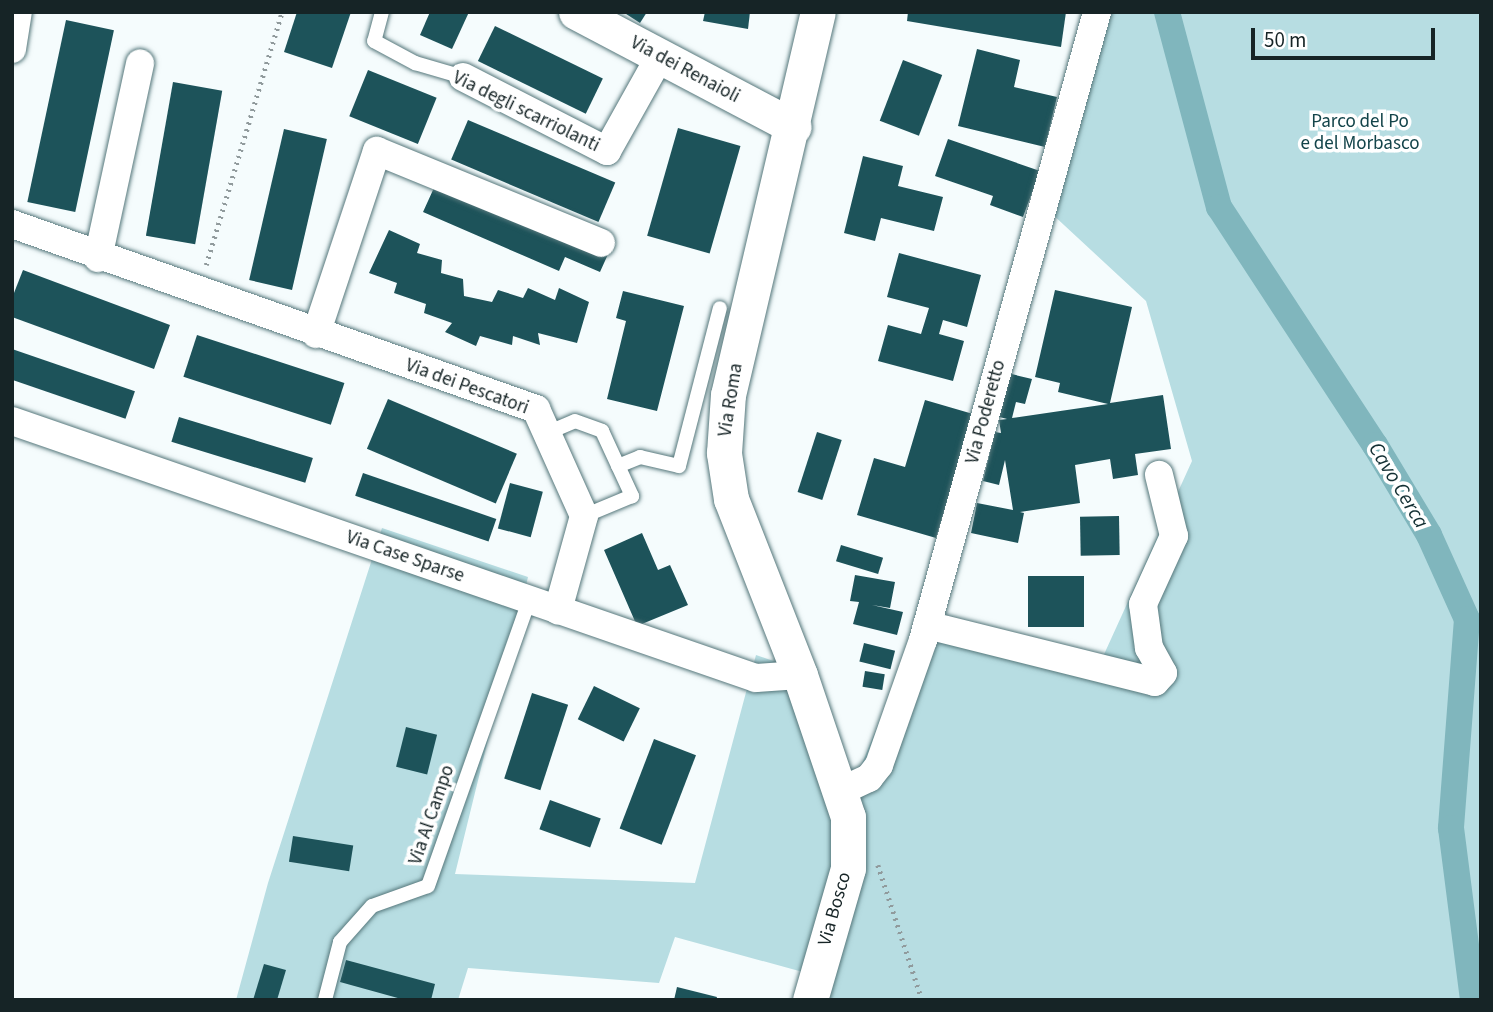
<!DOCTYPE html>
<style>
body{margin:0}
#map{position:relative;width:1493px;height:1012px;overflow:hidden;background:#f5fcfd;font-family:"Source Sans 3",sans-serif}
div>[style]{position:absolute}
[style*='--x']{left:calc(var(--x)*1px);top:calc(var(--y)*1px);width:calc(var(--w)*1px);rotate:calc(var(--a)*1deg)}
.green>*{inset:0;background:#b7dde2}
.canal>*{height:26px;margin:-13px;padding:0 13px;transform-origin:13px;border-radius:13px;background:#80b6bd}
.building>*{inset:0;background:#1d535a;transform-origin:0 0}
.path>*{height:4.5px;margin-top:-2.25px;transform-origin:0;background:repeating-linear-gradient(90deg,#909a9c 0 2px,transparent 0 7px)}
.roads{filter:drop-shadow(0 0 2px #55777b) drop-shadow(0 0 2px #55777b)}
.service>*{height:14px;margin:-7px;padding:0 7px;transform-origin:7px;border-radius:7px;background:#fff}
.minor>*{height:28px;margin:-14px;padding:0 14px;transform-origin:14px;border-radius:14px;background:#fff}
.tertiary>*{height:35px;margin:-17.5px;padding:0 17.5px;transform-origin:17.5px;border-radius:17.5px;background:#fff}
span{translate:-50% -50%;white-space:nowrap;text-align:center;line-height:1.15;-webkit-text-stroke:7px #fff;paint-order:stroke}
.street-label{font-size:19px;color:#162426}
.park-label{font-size:19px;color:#13444a}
.water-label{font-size:21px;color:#132f33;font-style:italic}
.frame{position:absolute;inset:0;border:14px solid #162426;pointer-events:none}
.scale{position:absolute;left:1251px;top:28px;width:184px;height:32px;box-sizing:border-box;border:4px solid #162426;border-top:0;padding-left:9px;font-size:21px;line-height:24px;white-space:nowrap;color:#162426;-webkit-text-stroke:5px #fff;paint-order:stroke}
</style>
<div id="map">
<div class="green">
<div style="clip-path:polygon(1085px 12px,1481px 12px,1481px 1000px,803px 1000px,810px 974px,675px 937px,659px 983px,468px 968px,458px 1000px,236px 1000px,268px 883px,382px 528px,528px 577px,455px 874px,695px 883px,756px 655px,810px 674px,848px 797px,923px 617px,1101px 661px,1192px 461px,1146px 301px,1037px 200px)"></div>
</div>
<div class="canal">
<div style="--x:1167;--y:12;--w:202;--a:75.1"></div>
<div style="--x:1219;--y:207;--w:285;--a:56.8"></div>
<div style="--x:1375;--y:445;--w:105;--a:59"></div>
<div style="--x:1429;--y:535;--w:92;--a:65.7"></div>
<div style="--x:1467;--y:619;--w:210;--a:94.4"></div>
<div style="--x:1451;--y:828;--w:173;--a:82.7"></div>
</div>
<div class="building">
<div style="clip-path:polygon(297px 12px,351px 12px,332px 68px,284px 52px)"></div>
<div style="clip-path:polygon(430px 12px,469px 12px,452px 49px,420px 35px)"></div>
<div style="clip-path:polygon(623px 12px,647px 12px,640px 23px)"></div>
<div style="clip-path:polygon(705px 12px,750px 12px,748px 29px,703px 21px)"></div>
<div style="clip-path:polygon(908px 12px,1066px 12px,1061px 47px,907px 21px)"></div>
<div style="left:66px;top:20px;width:49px;height:186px;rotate:12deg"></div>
<div style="left:495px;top:26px;width:120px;height:39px;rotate:26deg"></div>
<div style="clip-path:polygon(977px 49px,1020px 60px,1014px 87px,1057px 97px,1045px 147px,958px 126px)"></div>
<div style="left:903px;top:60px;width:42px;height:65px;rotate:21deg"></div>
<div style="left:368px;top:70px;width:74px;height:50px;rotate:22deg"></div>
<div style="left:173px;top:82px;width:50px;height:156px;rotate:10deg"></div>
<div style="left:468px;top:120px;width:160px;height:43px;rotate:23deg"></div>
<div style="left:678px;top:128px;width:65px;height:112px;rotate:16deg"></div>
<div style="left:284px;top:129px;width:44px;height:155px;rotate:13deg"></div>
<div style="clip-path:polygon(948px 139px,1040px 171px,1023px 217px,990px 205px,993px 196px,935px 176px)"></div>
<div style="clip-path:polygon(863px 156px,903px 166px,898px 186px,943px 197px,934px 231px,881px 218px,875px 241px,844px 233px)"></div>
<div style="clip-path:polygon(438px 179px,609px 252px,600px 272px,565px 257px,559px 271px,423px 212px)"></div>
<div style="clip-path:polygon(389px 230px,420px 244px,417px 253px,442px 260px,441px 273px,463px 279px,464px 296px,492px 302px,498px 290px,523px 298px,528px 288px,555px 300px,559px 288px,589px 302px,577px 343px,538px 333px,540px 345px,513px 336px,512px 345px,480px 336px,476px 346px,445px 332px,452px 323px,424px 313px,426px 304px,394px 293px,397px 283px,369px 273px)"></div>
<div style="clip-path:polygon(899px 253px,981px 275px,967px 327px,943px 320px,939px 334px,964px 341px,953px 381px,878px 361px,888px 325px,921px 334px,929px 308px,887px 297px)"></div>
<div style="clip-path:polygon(23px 270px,170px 325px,154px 369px,12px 317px,12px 298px)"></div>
<div style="clip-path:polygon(1055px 290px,1132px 307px,1110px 403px,1163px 395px,1171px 449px,1135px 454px,1138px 475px,1113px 479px,1110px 459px,1075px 465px,1080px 503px,1020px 512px,1024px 513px,1018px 543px,971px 533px,977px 503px,1013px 510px,1005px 460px,999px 485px,983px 481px,995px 432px,1001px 433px,999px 420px,1007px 419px,992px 415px,1003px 372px,1032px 379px,1025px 404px,1016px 402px,1012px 418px,1108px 404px,1058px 392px,1060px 383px,1035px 377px)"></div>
<div style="clip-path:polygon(623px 291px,684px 306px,657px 411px,607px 399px,626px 321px,616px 318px)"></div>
<div style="left:197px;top:335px;width:155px;height:44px;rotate:18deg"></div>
<div style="left:12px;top:349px;width:130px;height:29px;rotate:19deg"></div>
<div style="left:388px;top:399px;width:140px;height:54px;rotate:23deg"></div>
<div style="clip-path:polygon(925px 400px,973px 414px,936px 538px,857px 515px,874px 458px,905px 467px)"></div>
<div style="left:179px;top:417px;width:140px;height:26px;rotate:17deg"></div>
<div style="left:817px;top:432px;width:26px;height:63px;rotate:18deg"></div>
<div style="left:363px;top:473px;width:141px;height:24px;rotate:19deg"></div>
<div style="left:510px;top:483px;width:34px;height:47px;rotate:15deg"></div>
<div style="left:1119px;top:516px;width:39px;height:39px;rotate:89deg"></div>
<div style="clip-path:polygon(642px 533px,658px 570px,670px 565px,688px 605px,637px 626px,604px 550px)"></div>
<div style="left:841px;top:545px;width:44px;height:17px;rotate:17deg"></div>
<div style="clip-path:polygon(855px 575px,895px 582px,890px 608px,872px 605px,903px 612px,897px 635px,853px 624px,859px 602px,850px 601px)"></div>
<div style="left:1028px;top:576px;width:56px;height:51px"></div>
<div style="left:864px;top:643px;width:32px;height:19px;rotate:14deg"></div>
<div style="left:865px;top:671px;width:20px;height:16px;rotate:9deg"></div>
<div style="left:594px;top:686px;width:51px;height:37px;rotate:26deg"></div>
<div style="left:532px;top:693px;width:38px;height:90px;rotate:18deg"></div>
<div style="left:406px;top:727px;width:32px;height:41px;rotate:14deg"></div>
<div style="left:654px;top:739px;width:45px;height:96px;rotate:21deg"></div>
<div style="left:550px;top:800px;width:54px;height:31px;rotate:20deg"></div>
<div style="left:293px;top:836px;width:61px;height:26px;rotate:9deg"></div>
<div style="clip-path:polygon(346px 960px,435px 984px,431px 1000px,405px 1000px,340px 982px)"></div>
<div style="clip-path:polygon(264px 964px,286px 970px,277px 1000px,253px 1000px)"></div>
<div style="clip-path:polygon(677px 987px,717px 997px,716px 1000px,674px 1000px)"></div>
</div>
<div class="path">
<div style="--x:206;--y:265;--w:264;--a:-73.3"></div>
<div style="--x:878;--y:865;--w:142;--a:71.9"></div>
</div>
<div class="roads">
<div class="service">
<div style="--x:382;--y:12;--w:30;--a:105"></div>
<div style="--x:374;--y:41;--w:47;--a:28.2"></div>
<div style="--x:415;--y:63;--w:50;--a:16.3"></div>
<div style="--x:547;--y:433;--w:30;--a:-23"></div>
<div style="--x:575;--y:421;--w:29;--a:20"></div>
<div style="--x:602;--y:431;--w:72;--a:65.2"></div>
<div style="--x:632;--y:496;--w:52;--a:157.4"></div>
<div style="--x:618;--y:466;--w:24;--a:-22"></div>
<div style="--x:640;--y:457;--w:40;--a:13"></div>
<div style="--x:679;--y:466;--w:163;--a:-75.5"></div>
<div style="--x:325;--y:1000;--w:60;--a:-75.5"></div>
<div style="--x:340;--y:942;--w:48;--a:-48.4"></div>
<div style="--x:372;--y:906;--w:59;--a:-19.7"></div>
<div style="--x:428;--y:886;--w:303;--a:-70.5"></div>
</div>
<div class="minor">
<div style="--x:12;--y:49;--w:37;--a:-81"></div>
<div style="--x:463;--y:77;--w:162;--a:27.2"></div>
<div style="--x:607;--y:151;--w:109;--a:-60.8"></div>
<div style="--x:12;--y:224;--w:556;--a:19.45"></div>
<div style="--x:536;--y:409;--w:117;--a:65.8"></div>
<div style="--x:584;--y:516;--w:98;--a:105.5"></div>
<div style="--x:98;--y:258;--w:199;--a:-77.8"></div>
<div style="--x:316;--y:334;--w:193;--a:-71.6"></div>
<div style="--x:377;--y:151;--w:242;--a:22.3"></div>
<div style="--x:12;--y:421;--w:787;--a:19.06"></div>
<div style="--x:756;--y:678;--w:44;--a:-3.9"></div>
<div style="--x:927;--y:625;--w:235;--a:14"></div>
<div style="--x:1155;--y:682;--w:12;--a:-48"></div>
<div style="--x:1163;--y:673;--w:29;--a:-119"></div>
<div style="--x:1149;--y:648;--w:44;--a:-97.8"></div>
<div style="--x:1143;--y:604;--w:75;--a:-65.5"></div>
<div style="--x:1174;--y:536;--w:63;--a:-103.8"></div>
<div style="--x:841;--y:791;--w:31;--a:-25"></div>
<div style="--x:869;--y:778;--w:16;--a:-52"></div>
<div style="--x:879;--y:765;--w:133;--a:-70.6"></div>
<div style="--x:923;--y:640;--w:652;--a:-74.51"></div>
</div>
<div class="tertiary">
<div style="--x:576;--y:12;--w:246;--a:27.8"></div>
<div style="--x:810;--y:1000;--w:137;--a:-73.9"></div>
<div style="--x:848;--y:868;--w:51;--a:-90"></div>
<div style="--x:848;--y:817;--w:150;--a:-108.7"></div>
<div style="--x:800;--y:675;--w:189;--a:-111.4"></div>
<div style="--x:731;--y:499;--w:47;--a:-98.7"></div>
<div style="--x:724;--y:453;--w:58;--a:-86.1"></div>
<div style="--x:728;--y:395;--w:393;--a:-76.8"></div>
</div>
</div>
<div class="street-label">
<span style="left:685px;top:70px;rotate:28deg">Via dei Renaioli</span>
<span style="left:526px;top:112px;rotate:26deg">Via degli scarriolanti</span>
<span style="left:467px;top:387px;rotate:20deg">Via dei Pescatori</span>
<span style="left:731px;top:400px;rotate:-81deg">Via Roma</span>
<span style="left:986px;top:412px;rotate:-75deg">Via Poderetto</span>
<span style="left:405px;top:557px;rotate:19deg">Via Case Sparse</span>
<span style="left:432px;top:815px;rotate:-71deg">Via Al Campo</span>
<span style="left:835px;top:909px;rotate:-74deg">Via Bosco</span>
</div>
<div class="park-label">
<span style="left:1360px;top:133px">Parco del Po<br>e del Morbasco</span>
</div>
<div class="water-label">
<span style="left:1399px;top:485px;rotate:59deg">Cavo Cerca</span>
</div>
<div class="frame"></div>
<div class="scale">50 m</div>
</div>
